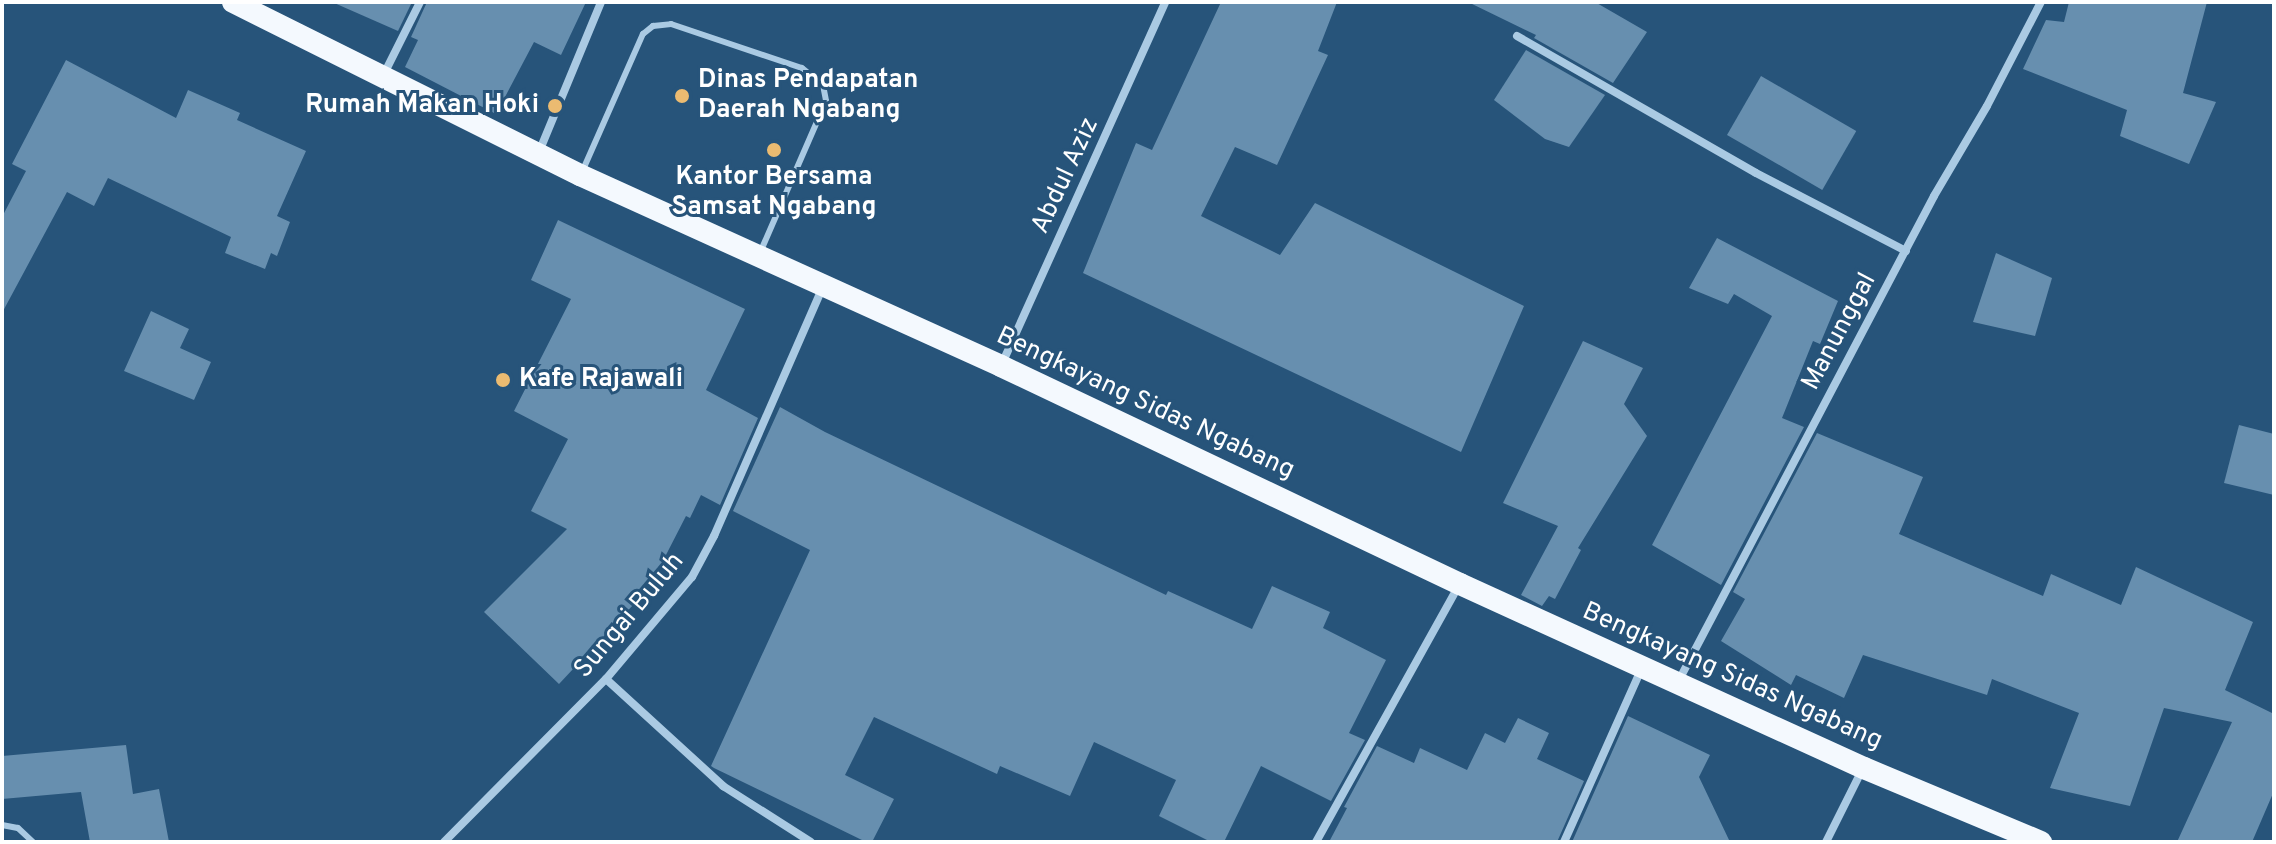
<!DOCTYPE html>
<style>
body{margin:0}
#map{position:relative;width:2276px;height:844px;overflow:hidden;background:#27547a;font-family:Overpass,sans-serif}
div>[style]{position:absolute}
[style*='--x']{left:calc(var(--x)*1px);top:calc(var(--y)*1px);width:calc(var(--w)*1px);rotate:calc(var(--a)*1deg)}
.building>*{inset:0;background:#678faf;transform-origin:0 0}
.service>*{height:6px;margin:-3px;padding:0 3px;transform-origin:3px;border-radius:3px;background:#aacae3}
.minor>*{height:8px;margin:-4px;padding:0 4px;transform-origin:4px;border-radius:4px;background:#aacae3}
.trunk>*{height:22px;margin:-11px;padding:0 11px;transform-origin:11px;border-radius:11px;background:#f4f9fe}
.dots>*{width:22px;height:22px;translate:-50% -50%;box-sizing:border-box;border:4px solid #27547a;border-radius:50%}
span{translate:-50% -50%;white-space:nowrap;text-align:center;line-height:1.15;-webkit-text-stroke:6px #27547a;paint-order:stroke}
.poi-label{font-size:26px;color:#fff;font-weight:700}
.left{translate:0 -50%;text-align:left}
.right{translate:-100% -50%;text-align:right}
.street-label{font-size:26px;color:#fff}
.frame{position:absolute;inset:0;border:4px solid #fff;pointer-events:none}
</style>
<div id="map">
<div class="building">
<div style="clip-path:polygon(332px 2px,412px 2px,398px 31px)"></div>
<div style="clip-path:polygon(427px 2px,586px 2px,561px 55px,534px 42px,496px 114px,405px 67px,418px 40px,411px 37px)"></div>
<div style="clip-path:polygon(1221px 2px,1337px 2px,1318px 51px,1328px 55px,1277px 165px,1235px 147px,1201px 216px,1280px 255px,1315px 203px,1524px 306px,1461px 452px,1083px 273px,1136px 143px,1152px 150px)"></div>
<div style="clip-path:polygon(1468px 2px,1595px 2px,1647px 32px,1613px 83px,1534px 38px,1536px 35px)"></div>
<div style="clip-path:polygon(2069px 2px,2207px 2px,2183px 93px,2216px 102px,2189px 164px,2120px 136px,2127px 110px,2023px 69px,2046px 20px,2064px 22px)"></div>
<div style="clip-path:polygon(1526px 50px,1605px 95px,1569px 147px,1545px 139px,1494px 100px)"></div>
<div style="clip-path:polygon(66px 60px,176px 118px,188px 90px,240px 113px,237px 120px,306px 151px,277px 216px,290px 222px,277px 256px,271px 253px,265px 269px,225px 253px,231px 237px,108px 178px,94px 206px,67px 192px,2px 313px,2px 217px,26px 171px,12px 164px)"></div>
<div style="left:1761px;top:76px;width:110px;height:68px;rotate:30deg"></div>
<div style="clip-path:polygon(558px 220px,745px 309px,706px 390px,758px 418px,720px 505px,701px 495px,690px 518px,686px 516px,649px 588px,559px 684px,484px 612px,567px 529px,531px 511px,568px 439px,514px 411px,571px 299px,531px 280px)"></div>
<div style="clip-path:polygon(1717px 238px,1838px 301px,1820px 344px,1813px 341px,1782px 418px,1804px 427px,1721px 585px,1652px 545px,1772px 316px,1734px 294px,1728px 304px,1689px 288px)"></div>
<div style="clip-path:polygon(1996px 253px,2052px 278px,2035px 336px,1973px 322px)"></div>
<div style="clip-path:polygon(151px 311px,189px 329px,180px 348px,211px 362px,194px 400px,124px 371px)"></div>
<div style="clip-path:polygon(1583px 341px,1643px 368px,1624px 404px,1647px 436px,1578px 548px,1581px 550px,1555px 599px,1549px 596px,1542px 606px,1521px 595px,1558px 526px,1503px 503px)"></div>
<div style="clip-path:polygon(780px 407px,825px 432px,1166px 595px,1168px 591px,1252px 629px,1272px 586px,1330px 612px,1323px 628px,1386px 660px,1349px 733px,1365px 740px,1331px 801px,1261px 766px,1224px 842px,1211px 842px,1159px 816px,1176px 780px,1094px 742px,1070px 796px,1000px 766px,997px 774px,874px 717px,845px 775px,894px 799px,872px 842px,866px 842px,714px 768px,711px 766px,810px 550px,733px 511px)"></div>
<div style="clip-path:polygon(2239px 425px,2274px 434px,2274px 495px,2224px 483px)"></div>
<div style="clip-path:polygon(1817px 433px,1923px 477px,1899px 534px,2043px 596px,2051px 574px,2121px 605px,2136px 567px,2253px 622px,2225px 690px,2274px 714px,2274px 791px,2252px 842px,2177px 842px,2232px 722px,2164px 708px,2130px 806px,2050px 788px,2079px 713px,1992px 679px,1987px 695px,1863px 655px,1844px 698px,1796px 675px,1791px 685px,1721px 641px,1745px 599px,1733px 592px)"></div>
<div style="clip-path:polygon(1628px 716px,1710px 755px,1699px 777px,1730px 842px,1572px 842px)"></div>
<div style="clip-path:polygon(1518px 718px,1549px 733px,1537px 759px,1584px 781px,1557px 842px,1329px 842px,1347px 808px,1344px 807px,1377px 746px,1414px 763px,1420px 748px,1467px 770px,1485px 733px,1505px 743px)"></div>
<div style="clip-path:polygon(126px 745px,133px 794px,159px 789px,169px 842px,90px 842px,81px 792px,2px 799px,2px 756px)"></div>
</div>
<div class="service">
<div style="--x:582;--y:172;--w:151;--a:-66.2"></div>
<div style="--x:643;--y:34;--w:13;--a:-39"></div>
<div style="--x:653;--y:26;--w:18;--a:-6"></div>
<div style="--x:671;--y:24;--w:138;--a:18.6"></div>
<div style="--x:802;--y:68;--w:27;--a:39"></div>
<div style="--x:823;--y:85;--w:16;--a:79"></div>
<div style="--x:826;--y:101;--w:166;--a:113.5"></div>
<div style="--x:2;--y:825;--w:16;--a:11"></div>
<div style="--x:18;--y:828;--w:21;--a:43"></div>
</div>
<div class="minor">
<div style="--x:1517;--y:36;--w:275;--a:29.8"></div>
<div style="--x:1756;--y:173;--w:169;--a:27.5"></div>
<div style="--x:384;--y:74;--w:80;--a:-63.4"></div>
<div style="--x:539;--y:152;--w:162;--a:-67.5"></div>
<div style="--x:1001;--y:366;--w:399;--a:-65.7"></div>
<div style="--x:606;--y:679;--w:159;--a:42.4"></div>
<div style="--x:723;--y:786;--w:104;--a:32.5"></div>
<div style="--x:1678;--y:682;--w:549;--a:-62.22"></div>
<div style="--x:1934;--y:196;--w:104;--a:-59.5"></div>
<div style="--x:1987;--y:106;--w:117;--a:-62.6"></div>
<div style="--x:444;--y:842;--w:230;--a:-45.2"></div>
<div style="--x:606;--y:679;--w:133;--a:-49.9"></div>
<div style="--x:692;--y:577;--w:47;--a:-61.8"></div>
<div style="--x:714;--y:536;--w:273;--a:-66.4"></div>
<div style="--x:1316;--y:842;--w:294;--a:-60.9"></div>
<div style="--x:1564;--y:842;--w:191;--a:-65.9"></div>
<div style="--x:1826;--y:842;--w:83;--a:-63.4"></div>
</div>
<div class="trunk">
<div style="--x:233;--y:2;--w:388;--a:26.5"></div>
<div style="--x:580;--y:175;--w:462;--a:24.4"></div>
<div style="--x:1001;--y:366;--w:508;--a:25.41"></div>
<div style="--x:1460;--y:584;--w:444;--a:24.5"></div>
<div style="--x:1864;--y:768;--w:192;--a:22.7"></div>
</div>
<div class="dots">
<div style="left:682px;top:96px;background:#ebbb71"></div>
<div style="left:555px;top:106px;background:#ebbb71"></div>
<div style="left:774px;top:150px;background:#ebbb71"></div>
<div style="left:503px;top:380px;background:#ebbb71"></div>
</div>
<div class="poi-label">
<span class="left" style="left:698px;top:96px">Dinas Pendapatan<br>Daerah Ngabang</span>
<span class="right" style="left:539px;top:106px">Rumah Makan Hoki</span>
<span style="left:774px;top:193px">Kantor Bersama<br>Samsat Ngabang</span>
<span class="left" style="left:519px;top:380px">Kafe Rajawali</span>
</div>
<div class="street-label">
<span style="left:1066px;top:176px;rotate:-65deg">Abdul Aziz</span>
<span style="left:1840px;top:332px;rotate:-62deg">Manunggal</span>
<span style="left:1145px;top:404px;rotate:25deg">Bengkayang Sidas Ngabang</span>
<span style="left:630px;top:616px;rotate:-50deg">Sungai Buluh</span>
<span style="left:1732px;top:677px;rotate:24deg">Bengkayang Sidas Ngabang</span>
</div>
<div class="frame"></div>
</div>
